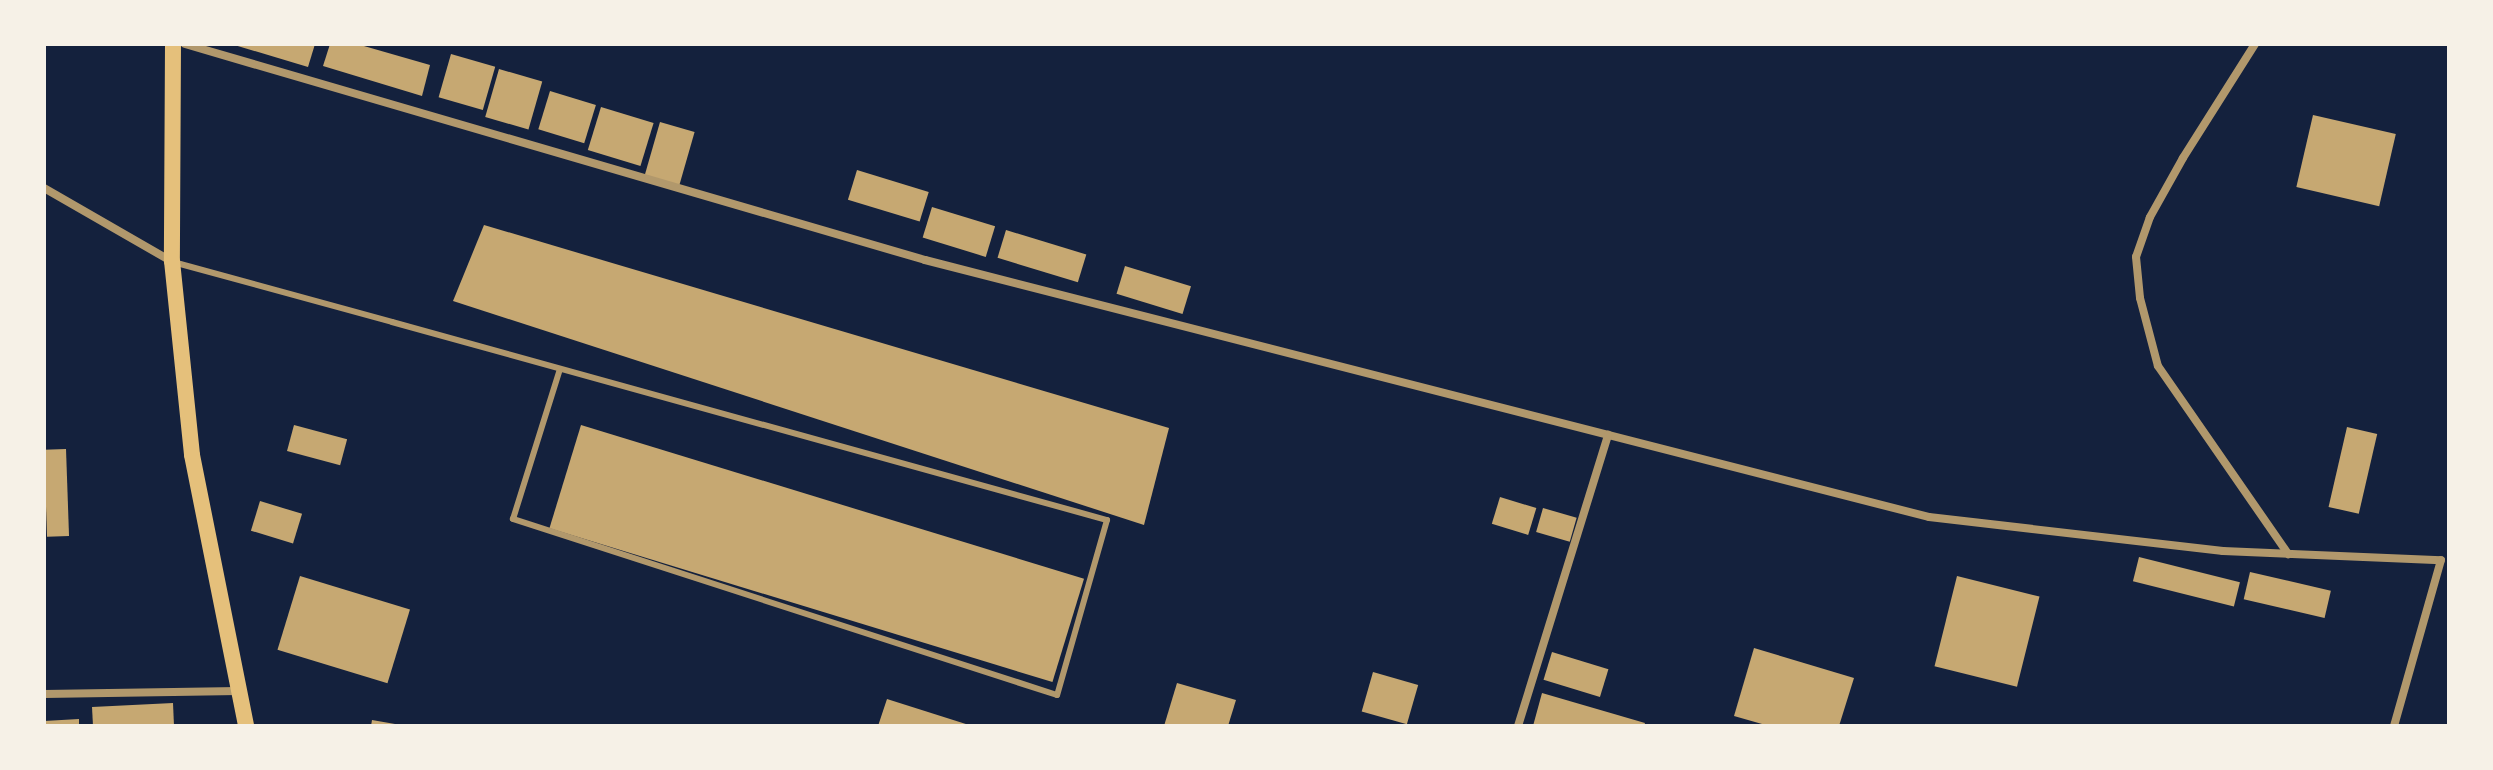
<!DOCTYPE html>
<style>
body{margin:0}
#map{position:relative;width:2493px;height:770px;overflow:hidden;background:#14213d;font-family:"DM Sans",sans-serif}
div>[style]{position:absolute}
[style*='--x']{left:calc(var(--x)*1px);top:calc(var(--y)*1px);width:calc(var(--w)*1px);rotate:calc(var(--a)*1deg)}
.building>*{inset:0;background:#c6a872;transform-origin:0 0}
.service>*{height:6px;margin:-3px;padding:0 3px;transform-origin:3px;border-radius:3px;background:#b1986c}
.minor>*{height:8px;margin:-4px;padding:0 4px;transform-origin:4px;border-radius:4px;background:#b1986c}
.secondary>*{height:16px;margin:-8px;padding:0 8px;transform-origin:8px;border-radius:8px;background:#e5c07b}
span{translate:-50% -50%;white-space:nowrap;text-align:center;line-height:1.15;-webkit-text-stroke:6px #f6f1e7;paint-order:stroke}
.frame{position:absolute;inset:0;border:46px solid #f6f1e7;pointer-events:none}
</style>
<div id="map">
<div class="building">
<div style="clip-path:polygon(231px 44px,315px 44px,308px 67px)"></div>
<div style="clip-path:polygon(330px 44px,357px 44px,430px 65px,422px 96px,323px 66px)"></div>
<div style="left:451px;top:54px;width:46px;height:45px;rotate:16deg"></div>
<div style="left:499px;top:69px;width:45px;height:50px;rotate:16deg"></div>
<div style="left:550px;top:91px;width:48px;height:40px;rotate:17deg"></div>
<div style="left:601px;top:107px;width:55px;height:45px;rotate:17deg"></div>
<div style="left:2313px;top:115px;width:85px;height:74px;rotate:13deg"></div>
<div style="left:660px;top:122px;width:36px;height:57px;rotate:16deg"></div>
<div style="left:857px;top:170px;width:75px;height:31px;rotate:17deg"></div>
<div style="left:932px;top:207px;width:66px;height:32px;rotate:17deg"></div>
<div style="clip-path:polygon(484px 225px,1169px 428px,1144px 525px,453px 301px)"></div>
<div style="left:1006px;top:230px;width:84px;height:29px;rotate:17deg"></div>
<div style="left:1125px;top:266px;width:69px;height:29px;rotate:17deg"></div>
<div style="left:294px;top:425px;width:55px;height:27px;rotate:15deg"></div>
<div style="left:581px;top:425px;width:526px;height:108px;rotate:17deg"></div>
<div style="left:2347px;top:427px;width:31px;height:82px;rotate:13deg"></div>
<div style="left:66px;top:449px;width:87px;height:22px;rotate:88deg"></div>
<div style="left:1500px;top:497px;width:38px;height:28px;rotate:17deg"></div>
<div style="left:260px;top:501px;width:44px;height:31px;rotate:17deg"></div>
<div style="left:1543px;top:508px;width:35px;height:25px;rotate:16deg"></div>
<div style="left:2139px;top:557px;width:104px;height:25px;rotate:14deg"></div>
<div style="left:2250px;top:572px;width:83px;height:28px;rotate:13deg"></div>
<div style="left:300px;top:576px;width:115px;height:77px;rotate:17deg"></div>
<div style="left:1957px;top:576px;width:85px;height:93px;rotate:14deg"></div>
<div style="clip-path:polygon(1754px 648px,1854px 678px,1839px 726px,1769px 726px,1734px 716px)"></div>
<div style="left:1552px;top:652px;width:59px;height:29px;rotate:17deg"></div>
<div style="left:1373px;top:672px;width:47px;height:41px;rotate:16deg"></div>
<div style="clip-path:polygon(1177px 683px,1236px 700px,1228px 726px,1164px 726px)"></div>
<div style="clip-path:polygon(1542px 693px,1645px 723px,1644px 726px,1533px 726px)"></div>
<div style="clip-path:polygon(887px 699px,969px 725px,969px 726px,878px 726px)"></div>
<div style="clip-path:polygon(173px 703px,174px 726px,93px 726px,92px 707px)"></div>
<div style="clip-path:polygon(79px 719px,79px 726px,44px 726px,44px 721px)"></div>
<div style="clip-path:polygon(372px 720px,395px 724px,395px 726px,371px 726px)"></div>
</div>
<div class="service">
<div style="--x:173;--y:262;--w:227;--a:15.3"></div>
<div style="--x:392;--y:322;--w:742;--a:15.48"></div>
<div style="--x:1107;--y:520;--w:182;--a:105.9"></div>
<div style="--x:1057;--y:695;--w:572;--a:-162.07"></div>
<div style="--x:513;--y:519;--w:157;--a:-72.6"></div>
</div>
<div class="minor">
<div style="--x:185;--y:44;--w:771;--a:16.27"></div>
<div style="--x:925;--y:260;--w:1036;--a:14.36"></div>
<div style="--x:1929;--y:517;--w:296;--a:6.6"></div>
<div style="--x:2223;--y:551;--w:218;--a:2.4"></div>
<div style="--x:2441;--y:560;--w:173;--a:105.8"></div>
<div style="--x:2255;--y:44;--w:135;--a:122.3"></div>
<div style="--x:2183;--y:158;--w:68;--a:119.2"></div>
<div style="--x:2150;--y:217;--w:42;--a:109.3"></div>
<div style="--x:2136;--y:257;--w:41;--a:84.4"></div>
<div style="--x:2140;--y:298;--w:70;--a:75.2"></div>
<div style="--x:2158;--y:366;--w:229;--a:55.3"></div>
<div style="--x:44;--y:188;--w:146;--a:29.9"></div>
<div style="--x:44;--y:694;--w:194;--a:-0.9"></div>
<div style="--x:1518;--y:726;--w:305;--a:-72.8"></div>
</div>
<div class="secondary">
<div style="--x:173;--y:44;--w:217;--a:90.3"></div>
<div style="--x:172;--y:261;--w:195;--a:84.1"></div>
<div style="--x:192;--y:455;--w:276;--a:78.7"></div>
</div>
<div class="frame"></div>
</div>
